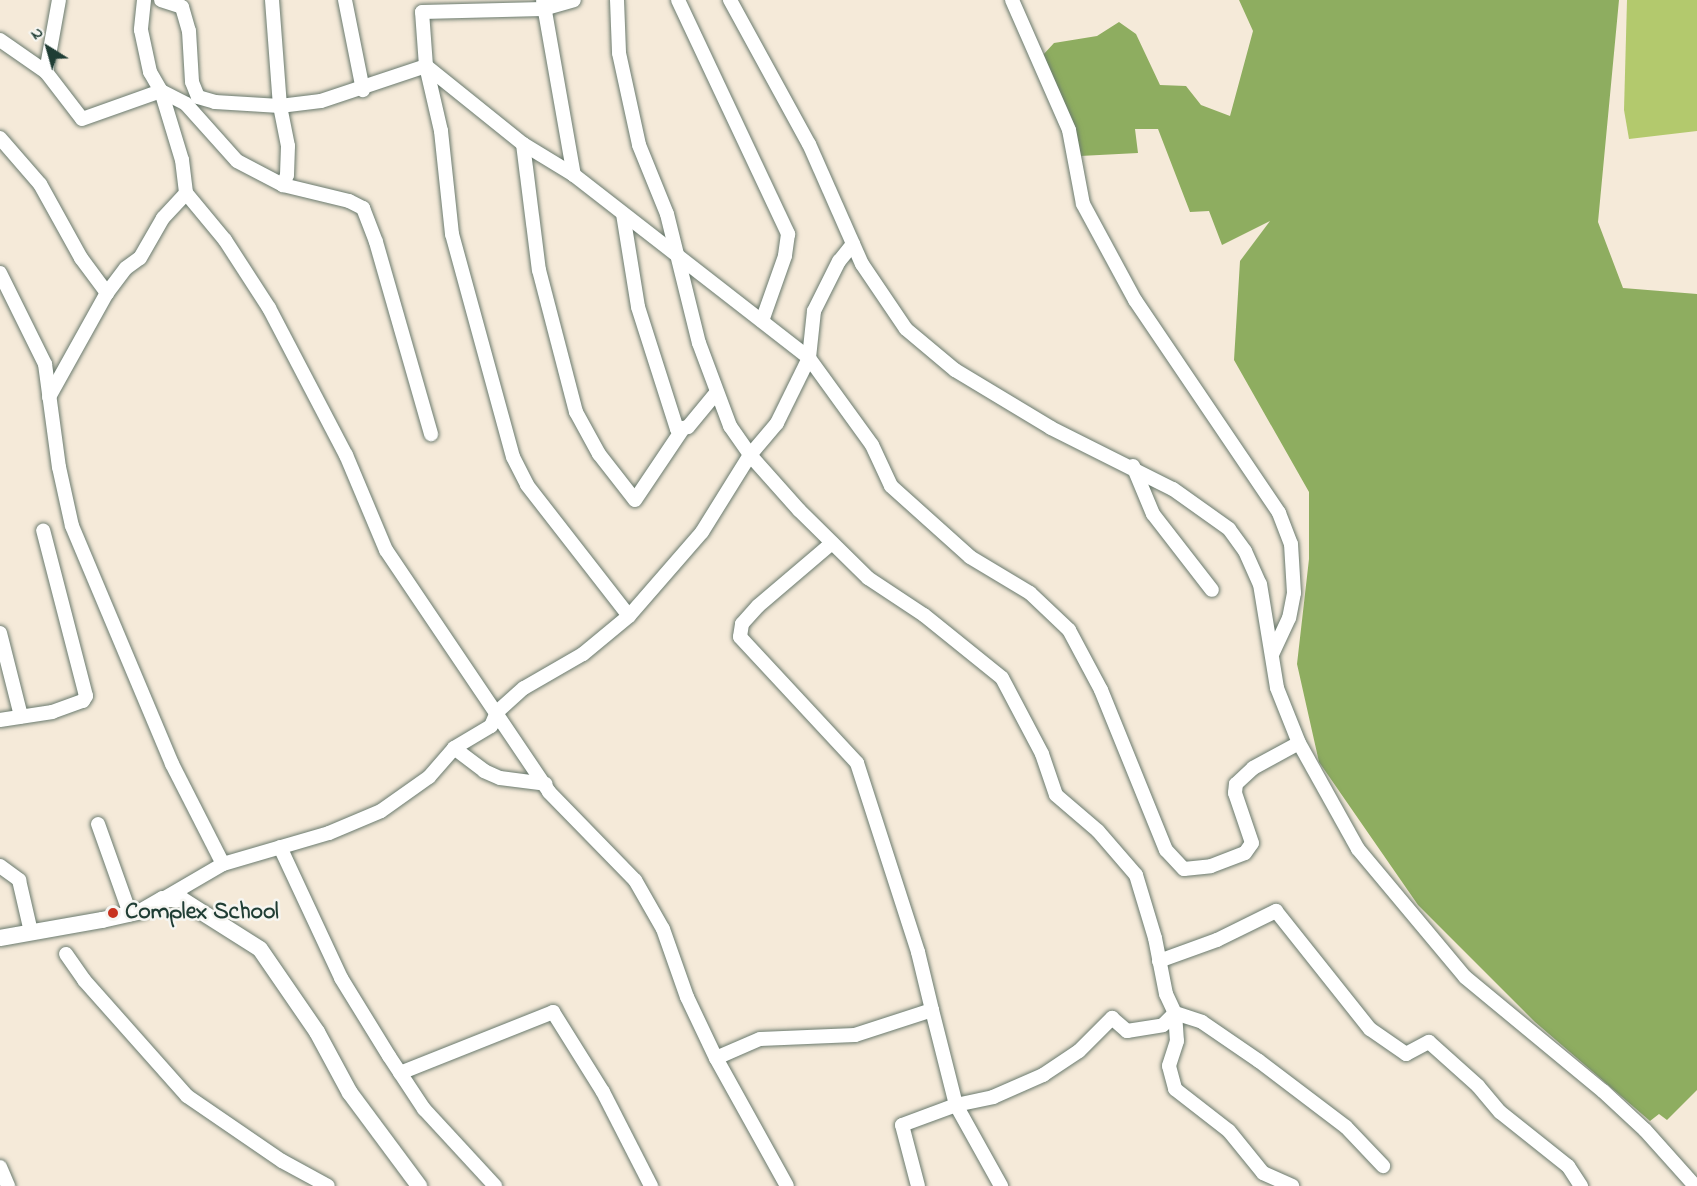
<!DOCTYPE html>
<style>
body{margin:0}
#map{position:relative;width:1697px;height:1186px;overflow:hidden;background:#f5ead9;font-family:"Indie Flower",sans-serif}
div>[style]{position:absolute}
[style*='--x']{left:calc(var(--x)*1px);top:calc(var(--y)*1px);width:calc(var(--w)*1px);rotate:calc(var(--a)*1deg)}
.green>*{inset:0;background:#b3c96d}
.forest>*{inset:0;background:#8ead60}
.roads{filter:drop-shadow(0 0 2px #6a7a6e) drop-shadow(0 0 2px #6a7a6e)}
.minor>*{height:14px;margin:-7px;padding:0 7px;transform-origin:7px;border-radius:7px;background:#fff}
.major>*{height:16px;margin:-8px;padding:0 8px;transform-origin:8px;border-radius:8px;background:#fff}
.dots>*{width:16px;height:16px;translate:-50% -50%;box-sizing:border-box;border:3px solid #f6f6f2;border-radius:50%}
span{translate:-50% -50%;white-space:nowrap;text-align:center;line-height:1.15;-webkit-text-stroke:5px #f6f6f2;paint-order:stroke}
.poi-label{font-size:24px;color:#1f3d34;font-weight:700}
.left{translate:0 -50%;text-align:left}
.north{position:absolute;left:18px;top:18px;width:60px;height:60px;-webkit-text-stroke:4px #f6f6f2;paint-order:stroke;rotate:323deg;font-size:16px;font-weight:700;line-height:24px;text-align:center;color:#1f3d34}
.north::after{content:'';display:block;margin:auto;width:21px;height:27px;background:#1f3d34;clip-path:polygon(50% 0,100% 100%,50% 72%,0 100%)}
</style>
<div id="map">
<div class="green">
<div style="clip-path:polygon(1627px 0,1697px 0,1697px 131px,1629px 139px,1624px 110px)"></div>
</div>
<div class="forest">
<div style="clip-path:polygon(1239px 0,1619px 0,1598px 222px,1623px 288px,1697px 294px,1697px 1090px,1667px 1120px,1659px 1114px,1650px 1121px,1535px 1022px,1418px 905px,1319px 762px,1297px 664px,1309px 559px,1309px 492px,1234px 360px,1240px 261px,1270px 221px,1222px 245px,1209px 211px,1190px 212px,1158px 129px,1135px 129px,1138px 153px,1080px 156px,1077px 137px,1043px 55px,1054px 43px,1097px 36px,1119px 22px,1136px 34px,1160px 85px,1186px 86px,1201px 105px,1230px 116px,1253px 31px)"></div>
</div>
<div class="roads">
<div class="minor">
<div style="--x:144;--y:0;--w:30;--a:96"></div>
<div style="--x:141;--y:30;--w:43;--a:77.9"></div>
<div style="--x:150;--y:72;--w:22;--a:60"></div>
<div style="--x:161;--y:91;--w:72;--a:73.1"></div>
<div style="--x:182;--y:160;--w:33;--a:83"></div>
<div style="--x:186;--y:193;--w:61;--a:50.3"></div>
<div style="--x:225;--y:240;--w:81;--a:57.1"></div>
<div style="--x:269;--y:308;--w:166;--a:62.4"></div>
<div style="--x:346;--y:455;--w:103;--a:67.2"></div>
<div style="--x:386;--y:550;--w:292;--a:56"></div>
<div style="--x:549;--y:792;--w:123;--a:45.7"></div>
<div style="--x:635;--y:880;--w:56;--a:60.3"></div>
<div style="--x:663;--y:929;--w:72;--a:70.6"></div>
<div style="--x:687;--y:997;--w:68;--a:64.6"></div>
<div style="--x:716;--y:1058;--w:146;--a:61"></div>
<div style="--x:161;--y:0;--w:22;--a:18"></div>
<div style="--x:182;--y:7;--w:25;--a:74"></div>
<div style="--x:189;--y:31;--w:51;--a:86.6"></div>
<div style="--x:192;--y:82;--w:16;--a:68"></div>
<div style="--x:198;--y:97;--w:18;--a:16"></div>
<div style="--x:215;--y:102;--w:65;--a:3.5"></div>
<div style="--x:280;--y:106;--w:41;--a:-7"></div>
<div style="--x:321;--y:101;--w:111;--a:-18.4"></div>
<div style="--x:426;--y:66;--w:54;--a:-94.2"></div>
<div style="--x:422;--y:12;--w:121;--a:-1.4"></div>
<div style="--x:543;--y:9;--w:32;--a:-16"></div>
<div style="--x:272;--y:0;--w:106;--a:85.7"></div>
<div style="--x:280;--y:106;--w:41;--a:78.7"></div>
<div style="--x:288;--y:146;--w:29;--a:92"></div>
<div style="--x:287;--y:175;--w:11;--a:112"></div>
<div style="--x:345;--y:0;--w:92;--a:78.7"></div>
<div style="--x:543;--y:0;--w:178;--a:80"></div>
<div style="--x:617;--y:0;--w:53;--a:87.8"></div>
<div style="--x:619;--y:53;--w:94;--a:77.7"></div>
<div style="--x:639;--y:145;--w:74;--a:67.9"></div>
<div style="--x:667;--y:214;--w:133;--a:76.1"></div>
<div style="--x:699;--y:343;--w:89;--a:69.5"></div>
<div style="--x:730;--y:426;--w:35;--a:55"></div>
<div style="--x:750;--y:455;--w:74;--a:48.3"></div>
<div style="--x:799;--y:510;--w:97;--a:44.6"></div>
<div style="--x:868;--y:578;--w:67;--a:33.5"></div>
<div style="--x:924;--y:615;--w:100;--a:38.9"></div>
<div style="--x:1002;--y:678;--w:86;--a:62.2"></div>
<div style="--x:1042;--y:754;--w:43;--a:71.1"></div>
<div style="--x:1056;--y:795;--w:55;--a:40.6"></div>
<div style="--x:1098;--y:831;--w:58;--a:49.2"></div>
<div style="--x:1136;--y:875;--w:66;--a:73.2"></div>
<div style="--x:1155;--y:938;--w:57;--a:78.9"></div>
<div style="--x:1166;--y:994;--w:21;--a:65"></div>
<div style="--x:1175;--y:1013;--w:28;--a:18"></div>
<div style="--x:1202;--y:1022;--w:69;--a:34.4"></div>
<div style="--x:1259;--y:1061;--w:109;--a:37.2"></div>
<div style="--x:1346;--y:1127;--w:54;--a:46.5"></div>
<div style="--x:678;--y:0;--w:259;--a:64.8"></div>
<div style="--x:788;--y:234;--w:22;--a:98"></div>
<div style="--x:785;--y:256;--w:69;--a:109.5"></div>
<div style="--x:730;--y:0;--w:164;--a:61.3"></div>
<div style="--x:809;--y:144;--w:131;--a:66.2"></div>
<div style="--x:862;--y:264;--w:78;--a:55.9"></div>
<div style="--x:906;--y:329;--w:64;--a:39.9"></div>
<div style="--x:955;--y:370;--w:112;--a:31.1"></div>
<div style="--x:1051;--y:428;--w:136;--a:26.6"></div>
<div style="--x:1173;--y:489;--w:69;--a:35.5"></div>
<div style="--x:1229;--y:529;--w:27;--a:54"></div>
<div style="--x:1245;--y:551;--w:36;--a:66"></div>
<div style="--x:1260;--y:584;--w:105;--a:80.7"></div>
<div style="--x:1277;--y:688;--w:59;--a:68.2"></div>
<div style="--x:1299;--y:743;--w:121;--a:60.9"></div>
<div style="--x:1358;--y:849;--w:167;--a:50.1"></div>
<div style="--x:1465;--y:977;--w:179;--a:39.6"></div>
<div style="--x:1603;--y:1091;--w:57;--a:42.9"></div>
<div style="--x:1645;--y:1130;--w:75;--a:48.2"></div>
<div style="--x:1012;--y:0;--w:142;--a:66.3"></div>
<div style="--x:1069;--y:130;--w:75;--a:79.3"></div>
<div style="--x:1083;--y:204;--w:109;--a:61.6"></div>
<div style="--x:1135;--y:300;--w:257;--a:55.9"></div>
<div style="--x:1279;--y:513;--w:33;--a:69"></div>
<div style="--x:1291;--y:544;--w:49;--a:86.5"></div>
<div style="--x:1294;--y:593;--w:25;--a:101"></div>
<div style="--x:1289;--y:618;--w:40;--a:115"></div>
<div style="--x:0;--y:40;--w:56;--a:34.8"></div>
<div style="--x:46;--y:72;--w:59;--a:52.5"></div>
<div style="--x:82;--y:119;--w:84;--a:-19.5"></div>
<div style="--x:161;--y:91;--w:28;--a:27"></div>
<div style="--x:186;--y:104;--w:76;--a:48.2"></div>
<div style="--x:237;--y:161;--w:52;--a:27.6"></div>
<div style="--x:283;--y:185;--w:68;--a:13.6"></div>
<div style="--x:349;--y:201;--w:16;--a:27"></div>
<div style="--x:363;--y:208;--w:36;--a:69"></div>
<div style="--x:376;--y:242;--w:200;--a:74"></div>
<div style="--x:426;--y:66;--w:67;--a:77"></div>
<div style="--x:441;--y:131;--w:104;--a:83.9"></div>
<div style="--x:452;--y:234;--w:231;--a:74.7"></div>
<div style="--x:513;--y:457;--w:31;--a:63"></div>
<div style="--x:527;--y:485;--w:166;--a:52.1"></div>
<div style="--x:46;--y:72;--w:73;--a:-79.8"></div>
<div style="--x:0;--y:138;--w:61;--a:49"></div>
<div style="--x:40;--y:184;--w:85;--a:61"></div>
<div style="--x:81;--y:258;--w:44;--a:53.4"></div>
<div style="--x:523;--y:144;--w:127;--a:82.8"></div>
<div style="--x:539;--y:270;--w:147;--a:75.4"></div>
<div style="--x:576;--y:412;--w:48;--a:61.3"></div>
<div style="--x:599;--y:454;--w:58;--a:52"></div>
<div style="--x:635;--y:500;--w:84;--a:-56.1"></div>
<div style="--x:623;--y:214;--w:94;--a:80.8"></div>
<div style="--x:638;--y:307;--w:128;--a:72.3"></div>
<div style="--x:677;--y:429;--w:11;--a:-10"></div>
<div style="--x:688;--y:427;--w:45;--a:-50.4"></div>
<div style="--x:853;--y:244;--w:22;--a:129"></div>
<div style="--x:839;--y:261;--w:56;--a:116.6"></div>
<div style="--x:814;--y:311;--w:47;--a:96.1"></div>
<div style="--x:809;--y:358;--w:107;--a:54.1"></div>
<div style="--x:872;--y:445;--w:45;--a:65.1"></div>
<div style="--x:891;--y:486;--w:106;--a:41.9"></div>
<div style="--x:970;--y:557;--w:70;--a:31"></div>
<div style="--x:1030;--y:593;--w:54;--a:43.5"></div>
<div style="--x:1069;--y:630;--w:68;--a:61.9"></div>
<div style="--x:1101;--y:690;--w:173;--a:67.9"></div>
<div style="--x:1166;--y:850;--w:26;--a:47"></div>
<div style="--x:1184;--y:869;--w:27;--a:-6"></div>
<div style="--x:1211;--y:866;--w:36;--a:-21"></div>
<div style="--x:1245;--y:853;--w:12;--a:-55"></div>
<div style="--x:1252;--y:843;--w:53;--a:-108.8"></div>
<div style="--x:1235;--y:793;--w:9;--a:-84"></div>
<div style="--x:1236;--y:784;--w:23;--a:-43"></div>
<div style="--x:1253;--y:768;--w:52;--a:-28.5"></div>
<div style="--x:0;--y:273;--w:102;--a:63.7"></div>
<div style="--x:45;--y:364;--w:104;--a:82.3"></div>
<div style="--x:59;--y:467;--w:60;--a:77.6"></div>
<div style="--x:72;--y:526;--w:258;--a:67.2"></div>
<div style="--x:172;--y:764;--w:112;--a:63"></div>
<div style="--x:49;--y:397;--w:119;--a:-60.9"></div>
<div style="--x:107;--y:293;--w:31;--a:-53"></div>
<div style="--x:126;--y:268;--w:17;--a:-36"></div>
<div style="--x:140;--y:258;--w:46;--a:-60.1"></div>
<div style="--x:163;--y:218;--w:34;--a:-47"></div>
<div style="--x:1133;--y:466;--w:52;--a:67.4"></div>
<div style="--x:1153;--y:514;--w:96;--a:52.2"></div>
<div style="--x:832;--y:543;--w:97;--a:139.6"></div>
<div style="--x:758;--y:606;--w:24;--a:132"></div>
<div style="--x:742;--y:624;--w:13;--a:99"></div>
<div style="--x:740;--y:637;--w:172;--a:47.1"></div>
<div style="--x:857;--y:763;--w:199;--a:72.1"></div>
<div style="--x:918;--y:952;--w:60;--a:76.4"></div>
<div style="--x:0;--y:633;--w:86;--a:75.8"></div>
<div style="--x:0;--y:720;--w:53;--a:-8.7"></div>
<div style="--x:52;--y:712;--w:33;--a:-20"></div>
<div style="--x:83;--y:701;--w:6;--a:-59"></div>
<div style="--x:86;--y:696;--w:171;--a:-104.5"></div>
<div style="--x:454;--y:748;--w:38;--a:37"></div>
<div style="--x:484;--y:771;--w:17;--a:24"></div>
<div style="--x:500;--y:778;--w:46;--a:7.4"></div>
<div style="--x:98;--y:824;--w:96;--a:70.4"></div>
<div style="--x:280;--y:847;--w:145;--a:65"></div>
<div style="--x:341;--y:978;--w:92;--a:58.4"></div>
<div style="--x:389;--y:1056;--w:64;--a:56.6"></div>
<div style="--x:424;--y:1109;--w:105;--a:47.3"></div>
<div style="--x:0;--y:866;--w:24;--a:36"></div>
<div style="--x:19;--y:880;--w:53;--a:77"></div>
<div style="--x:163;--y:899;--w:69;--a:-30.3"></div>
<div style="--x:223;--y:864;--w:110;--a:-16.3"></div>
<div style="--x:329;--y:833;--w:56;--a:-22.9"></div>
<div style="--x:381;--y:811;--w:59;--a:-35.3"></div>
<div style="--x:429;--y:777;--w:38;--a:-49"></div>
<div style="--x:454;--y:748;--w:43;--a:-30.7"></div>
<div style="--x:491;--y:726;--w:15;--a:-67"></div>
<div style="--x:497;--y:712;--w:36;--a:-42"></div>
<div style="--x:524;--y:688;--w:68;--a:-30"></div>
<div style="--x:583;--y:654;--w:60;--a:-39.6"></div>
<div style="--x:629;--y:616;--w:111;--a:-49"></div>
<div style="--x:702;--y:532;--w:91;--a:-58.1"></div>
<div style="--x:750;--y:455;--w:42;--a:-49.8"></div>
<div style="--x:777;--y:423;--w:72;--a:-63.8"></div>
<div style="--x:809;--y:358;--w:298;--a:-142.1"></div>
<div style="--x:574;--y:175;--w:60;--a:-148.7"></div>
<div style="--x:523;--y:144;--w:124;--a:-141.2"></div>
<div style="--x:66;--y:954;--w:32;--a:55"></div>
<div style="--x:84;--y:980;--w:155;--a:48.4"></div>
<div style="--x:187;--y:1096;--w:115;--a:34.4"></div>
<div style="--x:282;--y:1161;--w:52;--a:28.5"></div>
<div style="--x:1159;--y:961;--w:62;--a:-19.9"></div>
<div style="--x:1217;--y:940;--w:66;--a:-26.2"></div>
<div style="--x:1276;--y:911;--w:151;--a:51.5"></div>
<div style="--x:1370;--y:1029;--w:44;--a:34.8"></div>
<div style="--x:1406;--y:1054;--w:26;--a:-28"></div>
<div style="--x:1429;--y:1042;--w:66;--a:41.9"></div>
<div style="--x:1478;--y:1086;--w:34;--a:50"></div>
<div style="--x:1500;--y:1112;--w:87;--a:38.5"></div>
<div style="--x:1568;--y:1166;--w:24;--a:57"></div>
<div style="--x:1175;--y:1013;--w:28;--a:86"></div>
<div style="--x:1177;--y:1041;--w:26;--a:108"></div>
<div style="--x:1169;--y:1066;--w:24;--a:75"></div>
<div style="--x:1175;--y:1089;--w:68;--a:37.9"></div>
<div style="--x:1229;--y:1131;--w:54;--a:51"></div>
<div style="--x:1263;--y:1173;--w:32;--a:24"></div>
<div style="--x:716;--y:1058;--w:48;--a:-23.4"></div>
<div style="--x:760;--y:1039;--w:95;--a:-2.4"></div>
<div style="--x:855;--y:1035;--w:81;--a:-18"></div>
<div style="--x:932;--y:1010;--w:98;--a:75.8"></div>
<div style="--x:956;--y:1105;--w:93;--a:60.9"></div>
<div style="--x:400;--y:1073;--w:165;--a:-21.7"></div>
<div style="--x:553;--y:1012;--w:94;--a:58"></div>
<div style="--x:603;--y:1092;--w:106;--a:62.9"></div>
<div style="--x:0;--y:1167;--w:21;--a:67"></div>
<div style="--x:918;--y:1186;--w:63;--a:-104.7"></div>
<div style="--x:902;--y:1125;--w:58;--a:-20.3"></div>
<div style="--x:956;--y:1105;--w:38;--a:-12"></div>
<div style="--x:993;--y:1097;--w:55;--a:-23.7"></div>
<div style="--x:1043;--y:1075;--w:43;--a:-33.7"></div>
<div style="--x:1079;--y:1051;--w:47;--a:-45"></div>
<div style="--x:1112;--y:1018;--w:20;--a:41"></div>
<div style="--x:1127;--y:1031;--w:36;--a:-9"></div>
<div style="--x:1163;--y:1025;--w:17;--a:-45"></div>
</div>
<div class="major">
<div style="--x:0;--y:938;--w:104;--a:-10"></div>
<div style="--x:102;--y:920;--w:41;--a:-12.7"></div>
<div style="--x:142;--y:911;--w:24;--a:-30"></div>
<div style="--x:163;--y:899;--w:18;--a:0"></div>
<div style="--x:181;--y:899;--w:93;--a:32.3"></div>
<div style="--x:260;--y:949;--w:101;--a:55.5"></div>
<div style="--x:317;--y:1032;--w:69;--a:61.6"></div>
<div style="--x:350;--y:1093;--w:116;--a:53.4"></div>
</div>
</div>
<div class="dots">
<div style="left:113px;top:913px;background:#c8321e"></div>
</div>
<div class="poi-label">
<span class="left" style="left:125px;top:913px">Complex School</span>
</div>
<div class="north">N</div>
</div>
